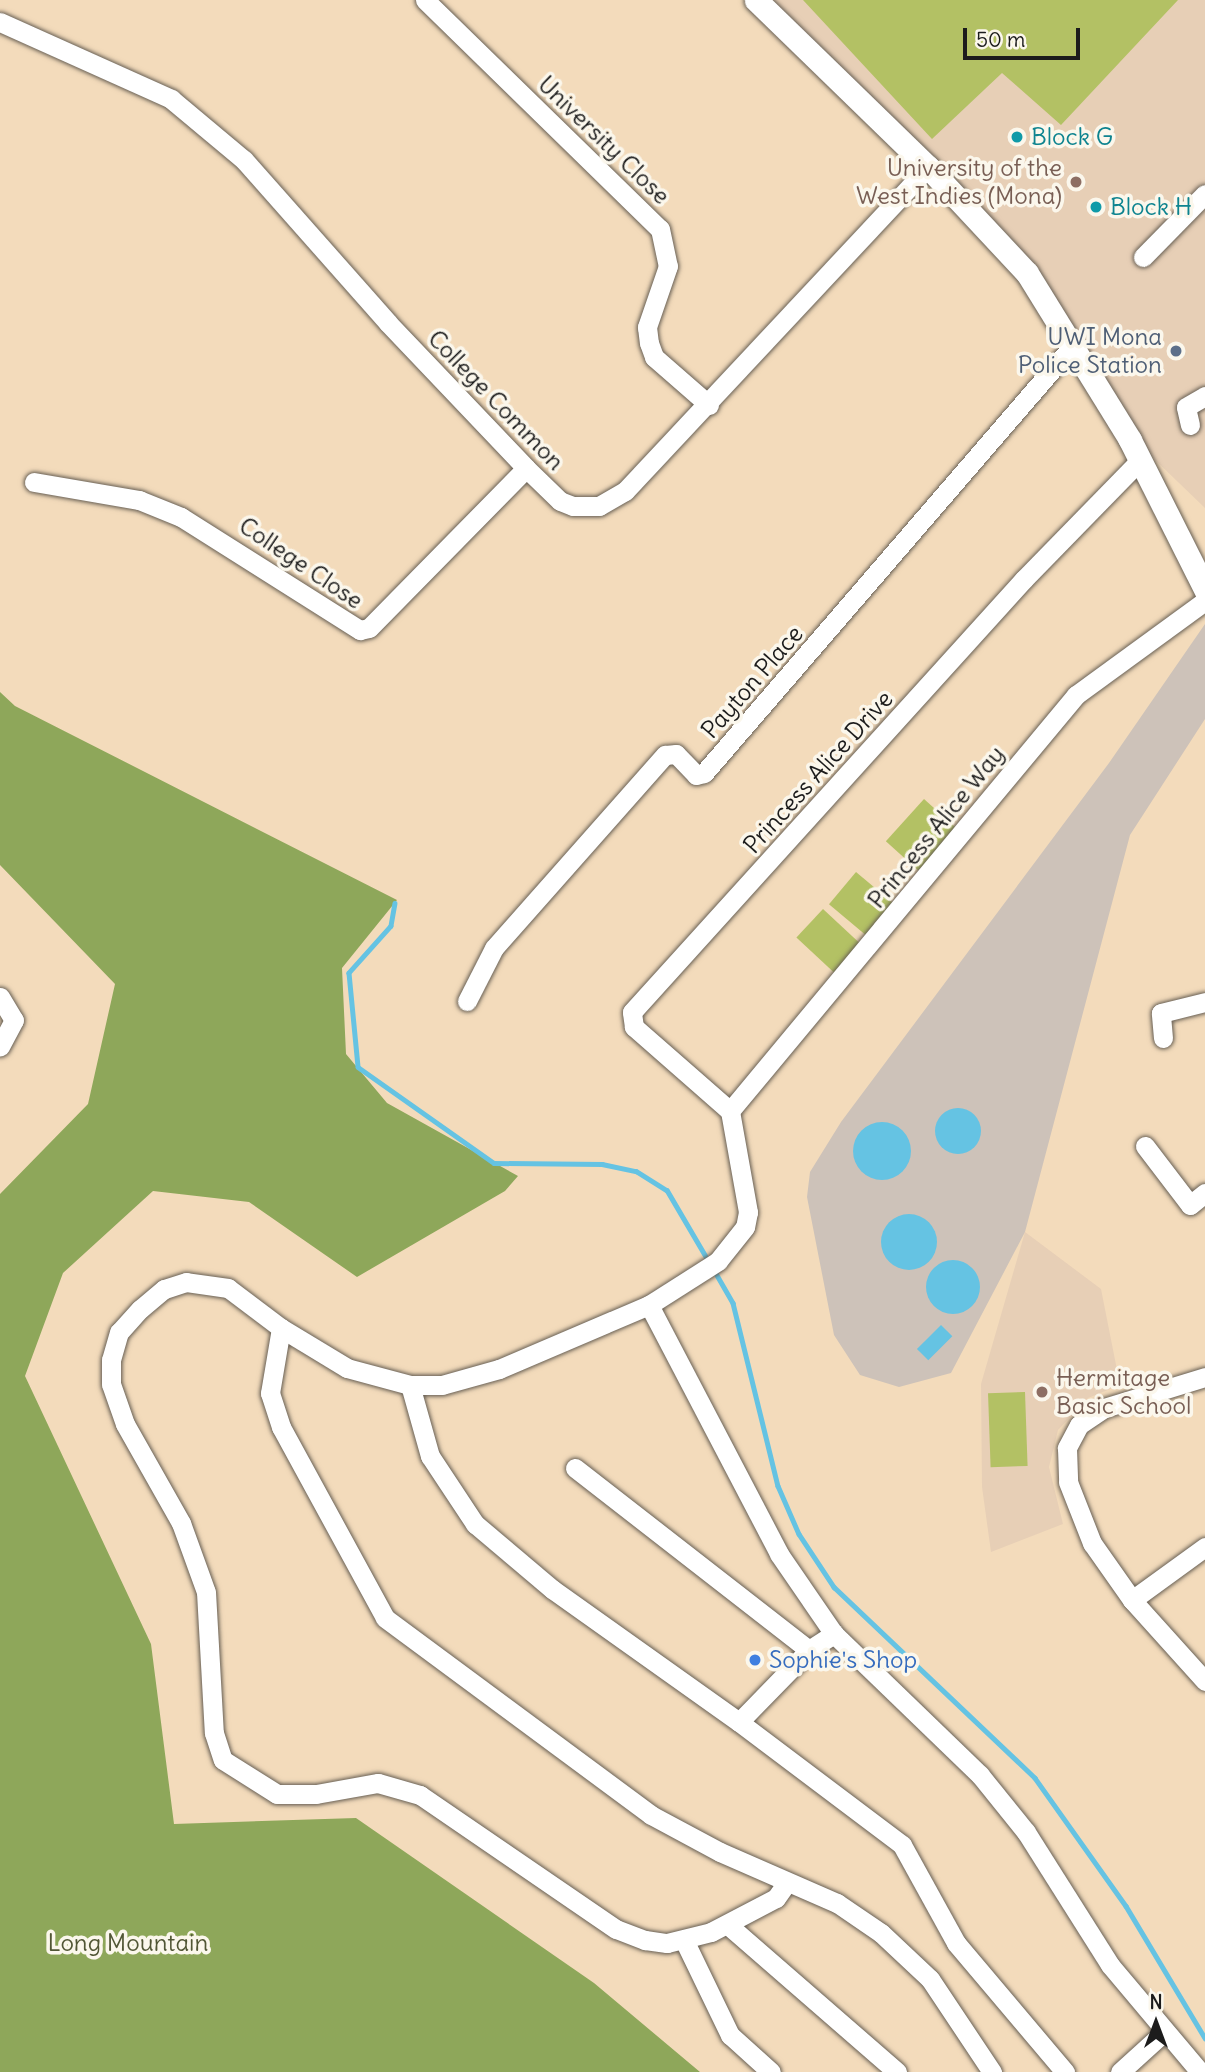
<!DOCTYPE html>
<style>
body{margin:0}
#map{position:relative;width:1205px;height:2072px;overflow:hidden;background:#f3dbbb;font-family:Delius,sans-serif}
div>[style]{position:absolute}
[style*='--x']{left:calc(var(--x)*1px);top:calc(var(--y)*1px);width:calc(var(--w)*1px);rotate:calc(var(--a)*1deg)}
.built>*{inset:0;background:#e7cfb6}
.industrial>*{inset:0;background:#cdc2b9}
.green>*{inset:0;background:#b3c164;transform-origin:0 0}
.forest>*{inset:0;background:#8ea75a}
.water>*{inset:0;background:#65c3e3;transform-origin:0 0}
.round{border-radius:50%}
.stream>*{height:4.5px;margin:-2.25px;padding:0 2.25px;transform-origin:2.25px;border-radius:2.25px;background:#65c3e3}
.roads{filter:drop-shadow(0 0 2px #675f54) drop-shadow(0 0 2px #675f54)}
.minor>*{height:19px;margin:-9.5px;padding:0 9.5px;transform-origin:9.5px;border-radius:9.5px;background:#fff}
.tertiary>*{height:23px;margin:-11.5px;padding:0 11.5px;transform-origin:11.5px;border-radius:11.5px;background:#fff}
.dots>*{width:19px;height:19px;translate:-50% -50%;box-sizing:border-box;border:4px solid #fbf7ec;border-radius:50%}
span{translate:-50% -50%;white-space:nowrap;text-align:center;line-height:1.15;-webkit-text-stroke:7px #fbf7ec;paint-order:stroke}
.culture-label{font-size:24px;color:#0d838f}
.left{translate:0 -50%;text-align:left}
.street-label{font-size:24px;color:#1c1c1c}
.education-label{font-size:24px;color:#785e54}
.right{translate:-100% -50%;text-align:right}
.service-label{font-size:24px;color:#4e5e75}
.shop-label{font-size:24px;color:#366cbe}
.park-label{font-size:24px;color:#515635}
.north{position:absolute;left:1121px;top:1988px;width:70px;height:70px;-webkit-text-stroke:5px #fbf7ec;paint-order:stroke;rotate:0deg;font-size:19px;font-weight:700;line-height:28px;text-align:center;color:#1c1c1c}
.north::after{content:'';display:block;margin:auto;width:24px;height:32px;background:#1c1c1c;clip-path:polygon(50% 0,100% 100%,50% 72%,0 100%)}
.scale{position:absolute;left:963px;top:28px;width:117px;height:32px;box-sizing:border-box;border:4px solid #1c1c1c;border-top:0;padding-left:9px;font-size:21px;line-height:24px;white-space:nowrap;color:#1c1c1c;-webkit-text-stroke:5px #fbf7ec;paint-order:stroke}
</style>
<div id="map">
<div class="built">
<div style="clip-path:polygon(768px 0,1205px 0,1205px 508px,1124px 430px,1079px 337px)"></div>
<div style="clip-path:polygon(1025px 1232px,1101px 1289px,1120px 1385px,1088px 1398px,1058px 1430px,1049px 1467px,1063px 1524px,991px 1552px,982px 1487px,981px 1384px)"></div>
</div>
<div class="industrial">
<div style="clip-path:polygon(1205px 624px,1205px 719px,1130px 835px,1025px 1232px,951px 1373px,899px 1387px,860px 1375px,834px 1335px,807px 1197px,810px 1172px,841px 1122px,1109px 763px)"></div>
</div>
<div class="green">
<div style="clip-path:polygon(803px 0,1178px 0,1061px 125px,1002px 73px,932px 139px)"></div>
<div style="left:924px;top:799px;width:47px;height:57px;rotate:42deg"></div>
<div style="left:856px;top:872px;width:51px;height:42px;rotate:40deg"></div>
<div style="left:823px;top:909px;width:54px;height:39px;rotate:43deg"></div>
<div style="left:1025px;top:1392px;width:74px;height:37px;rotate:88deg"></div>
</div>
<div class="forest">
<div style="clip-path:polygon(0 692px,15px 706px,397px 900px,342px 968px,346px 1054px,387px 1103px,518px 1176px,505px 1191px,357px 1277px,249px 1202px,153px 1191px,63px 1273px,25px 1376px,151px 1644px,174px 1824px,356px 1818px,594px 1983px,700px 2072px,0 2072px,0 1194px,88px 1104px,115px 984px,0 865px)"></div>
</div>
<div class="water">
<div class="round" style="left:935px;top:1108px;width:46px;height:46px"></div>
<div class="round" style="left:853px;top:1122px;width:58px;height:58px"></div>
<div class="round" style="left:881px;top:1214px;width:56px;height:56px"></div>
<div class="round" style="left:926px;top:1260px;width:54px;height:54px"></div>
<div style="left:941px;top:1325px;width:16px;height:34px;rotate:45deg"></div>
</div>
<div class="stream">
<div style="--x:395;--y:903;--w:23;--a:100"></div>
<div style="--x:391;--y:926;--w:63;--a:131.8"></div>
<div style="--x:349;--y:973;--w:94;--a:84.5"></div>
<div style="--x:358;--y:1067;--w:166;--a:35.2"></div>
<div style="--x:494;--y:1163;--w:108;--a:0.5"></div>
<div style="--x:602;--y:1164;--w:35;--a:12"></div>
<div style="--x:636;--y:1171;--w:36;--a:32"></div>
<div style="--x:667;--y:1190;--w:81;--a:59.6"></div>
<div style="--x:714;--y:1270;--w:38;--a:60"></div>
<div style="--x:733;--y:1303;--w:188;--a:76.2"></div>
<div style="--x:778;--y:1486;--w:52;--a:66.4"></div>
<div style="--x:799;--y:1534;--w:64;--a:56.6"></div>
<div style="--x:834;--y:1587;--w:277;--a:43.5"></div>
<div style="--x:1035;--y:1778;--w:157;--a:54.6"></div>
<div style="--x:1126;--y:1906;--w:154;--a:59.1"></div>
</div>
<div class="roads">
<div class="minor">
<div style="--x:425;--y:0;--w:328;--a:44.3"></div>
<div style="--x:660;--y:229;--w:38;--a:78"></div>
<div style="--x:668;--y:266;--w:65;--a:109"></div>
<div style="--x:647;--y:327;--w:16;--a:83"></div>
<div style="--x:649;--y:343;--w:15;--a:70"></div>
<div style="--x:654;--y:357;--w:73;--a:41.1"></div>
<div style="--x:0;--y:22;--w:188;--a:24.2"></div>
<div style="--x:171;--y:99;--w:95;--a:39.9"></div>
<div style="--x:244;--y:160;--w:217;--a:48.5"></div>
<div style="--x:388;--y:323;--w:200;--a:46.4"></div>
<div style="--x:526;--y:468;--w:47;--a:44.1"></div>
<div style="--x:560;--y:501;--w:14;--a:21"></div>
<div style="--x:573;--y:506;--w:26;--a:0"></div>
<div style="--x:599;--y:506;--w:30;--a:-30"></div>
<div style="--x:625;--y:491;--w:444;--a:-46.9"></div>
<div style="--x:1143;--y:257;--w:88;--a:-45.5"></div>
<div style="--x:1190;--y:425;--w:18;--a:-103"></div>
<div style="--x:1186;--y:407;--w:22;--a:-30"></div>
<div style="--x:34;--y:482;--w:107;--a:9.7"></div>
<div style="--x:139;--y:500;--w:45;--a:22"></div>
<div style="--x:181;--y:517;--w:212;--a:32.3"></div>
<div style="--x:360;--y:630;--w:9;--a:-13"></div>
<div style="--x:369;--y:628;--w:224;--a:-45.5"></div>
<div style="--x:0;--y:997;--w:27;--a:59"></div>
<div style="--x:14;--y:1020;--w:30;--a:118"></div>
<div style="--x:467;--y:1001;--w:59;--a:-63"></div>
<div style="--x:494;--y:948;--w:258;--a:-48.5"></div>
<div style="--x:665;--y:755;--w:11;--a:-5"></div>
<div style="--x:676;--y:754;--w:29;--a:46"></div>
<div style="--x:696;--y:775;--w:8;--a:-14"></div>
<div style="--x:704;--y:773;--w:567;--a:-49.22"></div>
<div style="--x:1163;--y:1038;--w:25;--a:-95"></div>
<div style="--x:1161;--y:1013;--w:45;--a:-14"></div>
<div style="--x:730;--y:1111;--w:103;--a:79.9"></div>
<div style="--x:748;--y:1212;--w:15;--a:101"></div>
<div style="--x:745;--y:1227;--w:43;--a:128.5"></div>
<div style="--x:718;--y:1261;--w:82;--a:147.5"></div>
<div style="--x:649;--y:1305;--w:163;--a:156.9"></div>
<div style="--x:499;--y:1369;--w:59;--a:164.3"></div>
<div style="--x:442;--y:1385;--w:32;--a:180"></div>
<div style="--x:410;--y:1385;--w:65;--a:-164.9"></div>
<div style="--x:347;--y:1368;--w:77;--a:-148.8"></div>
<div style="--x:281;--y:1328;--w:66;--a:99.6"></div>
<div style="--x:270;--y:1393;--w:36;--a:72"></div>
<div style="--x:281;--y:1427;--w:217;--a:61.4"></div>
<div style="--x:385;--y:1618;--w:331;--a:36.5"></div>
<div style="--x:651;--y:1815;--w:78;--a:28.2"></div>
<div style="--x:720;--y:1852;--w:128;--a:23.6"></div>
<div style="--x:837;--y:1903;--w:53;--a:34.3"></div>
<div style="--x:881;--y:1933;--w:67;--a:43.2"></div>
<div style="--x:930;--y:1979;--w:112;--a:56.3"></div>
<div style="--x:730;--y:1111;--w:128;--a:-138.8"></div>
<div style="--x:634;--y:1027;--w:15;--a:-98"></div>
<div style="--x:632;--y:1012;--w:584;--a:-47.85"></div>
<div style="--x:1024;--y:579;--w:163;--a:-45.7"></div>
<div style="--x:730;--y:1111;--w:541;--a:-50.25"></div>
<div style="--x:1076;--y:695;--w:160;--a:-36.1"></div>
<div style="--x:1145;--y:1146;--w:74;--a:52.7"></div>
<div style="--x:1190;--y:1205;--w:19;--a:-39"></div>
<div style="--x:649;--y:1305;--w:281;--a:62.4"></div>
<div style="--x:779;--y:1554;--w:97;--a:55.5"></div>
<div style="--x:834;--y:1634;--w:203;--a:44"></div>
<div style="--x:980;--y:1775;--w:73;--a:51.1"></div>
<div style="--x:1026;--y:1832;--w:157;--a:57.7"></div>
<div style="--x:1110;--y:1965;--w:140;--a:49.9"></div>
<div style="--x:281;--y:1328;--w:66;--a:-143"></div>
<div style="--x:228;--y:1288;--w:42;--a:-171.9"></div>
<div style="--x:186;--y:1282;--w:23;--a:162"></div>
<div style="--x:164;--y:1289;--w:31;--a:140"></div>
<div style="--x:140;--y:1309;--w:31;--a:132"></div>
<div style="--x:119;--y:1332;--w:29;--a:106"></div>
<div style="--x:111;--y:1360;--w:24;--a:90"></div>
<div style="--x:111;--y:1384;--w:42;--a:70.7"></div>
<div style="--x:125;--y:1424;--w:114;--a:60.5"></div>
<div style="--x:181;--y:1523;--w:73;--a:70.1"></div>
<div style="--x:206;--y:1592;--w:141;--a:86.8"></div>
<div style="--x:214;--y:1733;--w:28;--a:72"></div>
<div style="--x:223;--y:1760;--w:64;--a:32.2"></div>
<div style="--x:277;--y:1794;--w:39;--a:0"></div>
<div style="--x:316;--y:1794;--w:63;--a:-10.1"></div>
<div style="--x:378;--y:1783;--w:44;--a:15.9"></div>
<div style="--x:420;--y:1795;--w:237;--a:34.4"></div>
<div style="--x:616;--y:1929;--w:31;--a:21"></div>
<div style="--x:645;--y:1940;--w:22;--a:8"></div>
<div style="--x:667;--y:1943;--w:45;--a:-14"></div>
<div style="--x:711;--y:1932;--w:73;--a:-27.6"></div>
<div style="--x:776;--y:1898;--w:19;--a:-55"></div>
<div style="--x:1205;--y:1377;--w:106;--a:162.9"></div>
<div style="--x:1104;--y:1408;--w:30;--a:146"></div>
<div style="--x:1079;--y:1425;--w:26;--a:118"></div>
<div style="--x:1067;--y:1448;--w:34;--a:88"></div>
<div style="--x:1068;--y:1482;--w:66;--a:68.5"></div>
<div style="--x:1092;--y:1543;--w:70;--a:54.9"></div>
<div style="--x:1132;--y:1600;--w:109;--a:48"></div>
<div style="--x:410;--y:1385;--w:74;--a:74.3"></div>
<div style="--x:430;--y:1456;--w:82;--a:56.5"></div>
<div style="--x:475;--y:1524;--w:101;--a:40.2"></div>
<div style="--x:552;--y:1589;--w:229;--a:35.4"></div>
<div style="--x:739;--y:1722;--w:204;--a:37"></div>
<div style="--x:902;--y:1845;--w:112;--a:61.1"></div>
<div style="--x:956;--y:1943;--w:169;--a:49.8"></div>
<div style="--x:575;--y:1468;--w:296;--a:37.9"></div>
<div style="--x:1132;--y:1600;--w:90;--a:-36"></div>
<div style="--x:739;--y:1722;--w:100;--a:-45.8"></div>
<div style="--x:809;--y:1650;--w:30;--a:-33"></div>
<div style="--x:728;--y:1925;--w:224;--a:41"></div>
<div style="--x:684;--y:1940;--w:106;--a:64.2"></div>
<div style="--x:730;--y:2035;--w:55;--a:42.1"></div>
<div style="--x:1120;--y:2072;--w:58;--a:-42.2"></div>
</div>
<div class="tertiary">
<div style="--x:756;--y:0;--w:240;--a:44.2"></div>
<div style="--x:928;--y:167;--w:145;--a:47"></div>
<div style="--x:1027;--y:273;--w:196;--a:58.3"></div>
<div style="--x:1130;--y:440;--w:167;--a:63.3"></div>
</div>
</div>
<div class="dots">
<div style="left:1017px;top:137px;background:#0f9aa8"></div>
<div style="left:1076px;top:182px;background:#8d6e63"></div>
<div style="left:1096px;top:207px;background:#0f9aa8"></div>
<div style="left:1176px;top:351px;background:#5c6f8a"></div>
<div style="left:1042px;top:1392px;background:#8d6e63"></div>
<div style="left:755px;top:1660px;background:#3f7fe0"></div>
</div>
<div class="culture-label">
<span class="left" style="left:1031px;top:137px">Block G</span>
<span class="left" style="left:1110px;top:207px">Block H</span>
</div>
<div class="street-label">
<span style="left:604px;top:140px;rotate:44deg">University Close</span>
<span style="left:496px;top:400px;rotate:46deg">College Common</span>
<span style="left:301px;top:563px;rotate:34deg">College Close</span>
<span style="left:752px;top:682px;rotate:-49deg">Payton Place</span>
<span style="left:818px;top:772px;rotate:-48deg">Princess Alice Drive</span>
<span style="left:936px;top:827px;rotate:-51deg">Princess Alice Way</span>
</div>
<div class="education-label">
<span class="right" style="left:1062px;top:182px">University of the<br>West Indies (Mona)</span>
<span class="left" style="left:1056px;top:1392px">Hermitage<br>Basic School</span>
</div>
<div class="service-label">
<span class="right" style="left:1162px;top:351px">UWI Mona<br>Police Station</span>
</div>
<div class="shop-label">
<span class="left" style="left:769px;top:1660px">Sophie's Shop</span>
</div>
<div class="park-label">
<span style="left:128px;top:1943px">Long Mountain</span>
</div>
<div class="north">N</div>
<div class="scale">50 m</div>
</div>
